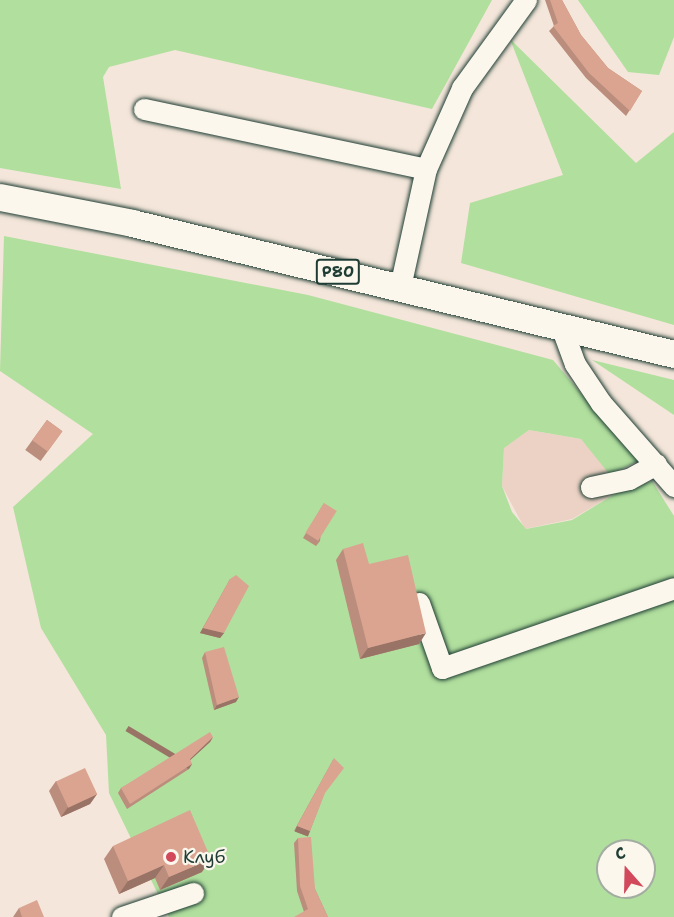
<!DOCTYPE html>
<meta charset="utf-8">
<style>
body{margin:0}
#map{position:relative;width:674px;height:917px;overflow:hidden;background:#f4e6da;font-family:"Shantell Sans",sans-serif}
div>[style]{position:absolute}
[style*='--x']{left:calc(var(--x)*1px);top:calc(var(--y)*1px);width:calc(var(--w)*1px);rotate:calc(var(--a)*1deg)}
.built>*{inset:0;background:#ecd2c4}
.green>*{inset:0;background:#b1df9e}
.roads{filter:drop-shadow(0 0 2px #1f3d34) drop-shadow(0 0 2px #1f3d34)}
.minor>*{height:21px;margin:-10.5px;padding:0 10.5px;transform-origin:10.5px;border-radius:10.5px;background:#fbf7ec}
.major>*{height:27px;margin:-13.5px;padding:0 13.5px;transform-origin:13.5px;border-radius:13.5px;background:#fbf7ec}
.wall>*{inset:0;background:#bb8d7d;transform-origin:0 0}
.shaded-wall>*{inset:0;background:#997366;transform-origin:0 0}
.building>*{inset:0;background:#daa491;transform-origin:0 0}
.dots>*{width:16px;height:16px;translate:-50% -50%;box-sizing:border-box;border:3px solid #fbf7ec;border-radius:50%}
span{translate:-50% -50%;white-space:nowrap;text-align:center;line-height:1.15;-webkit-text-stroke:4.5px #fbf7ec;paint-order:stroke}
.shield-label span{padding:2px 4px;background:#fbf7ec;border:2px solid;border-radius:4px;-webkit-text-stroke-width:0}
.shield-label{font-size:16px;color:#1f3d34;font-weight:700}
.poi-label{font-size:18px;color:#1f3d34}
.left{translate:0 -50%;text-align:left}
.north{position:absolute;left:596px;top:839px;width:60px;height:60px;box-sizing:border-box;background:#fbf7ec;border:2px solid #a3ada2;border-radius:50%;rotate:340deg;font-size:16px;font-weight:700;line-height:24px;text-align:center;color:#1f3d34}
.north::after{content:'';display:block;margin:auto;width:21px;height:27px;background:#d1495b;clip-path:polygon(50% 0,100% 100%,50% 72%,0 100%)}
</style>
<div id="map">
<div class="built">
<div style="clip-path:polygon(529px 430px,581px 439px,602px 459px,618px 492px,572px 519px,525px 529px,502px 486px,504px 447px)"></div>
</div>
<div class="green">
<div style="clip-path:polygon(0 0,492px 0,432px 109px,175px 50px,109px 67px,103px 77px,121px 189px,0 168px)"></div>
<div style="clip-path:polygon(578px 0,674px 0,674px 37px,659px 75px,628px 72px)"></div>
<div style="clip-path:polygon(510px 39px,636px 163px,674px 132px,674px 325px,461px 263px,470px 203px,563px 175px)"></div>
<div style="clip-path:polygon(evenodd,4px 236px,308px 295px,553px 360px,638px 461px,610px 475px,581px 439px,529px 430px,504px 448px,502px 486px,512px 512px,526px 529px,572px 520px,618px 492px,652px 481px,674px 516px,674px 917px,169px 917px,109px 793px,106px 735px,41px 628px,13px 507px,93px 434px,0 371px,4px 236px,608px 851px,644px 851px,644px 887px,608px 887px,608px 851px)"></div>
<div style="clip-path:polygon(592px 360px,674px 380px,674px 415px)"></div>
</div>
<div class="roads">
<div class="minor">
<div style="--x:144;--y:109;--w:288;--a:12"></div>
<div style="--x:400;--y:287;--w:121;--a:-77.6"></div>
<div style="--x:426;--y:169;--w:89;--a:-66"></div>
<div style="--x:462;--y:88;--w:109;--a:-54"></div>
<div style="--x:561;--y:326;--w:40;--a:69.8"></div>
<div style="--x:575;--y:364;--w:47;--a:56.3"></div>
<div style="--x:601;--y:403;--w:111;--a:48.7"></div>
<div style="--x:591;--y:487;--w:39;--a:-12"></div>
<div style="--x:629;--y:479;--w:31;--a:-29"></div>
<div style="--x:419;--y:603;--w:69;--a:70.5"></div>
<div style="--x:442;--y:668;--w:245;--a:-19"></div>
<div style="--x:122;--y:917;--w:75;--a:-18.7"></div>
</div>
<div class="major">
<div style="--x:0;--y:197;--w:135;--a:11.1"></div>
<div style="--x:132;--y:223;--w:558;--a:13.59"></div>
</div>
</div>
<div class="wall">
<div style="clip-path:polygon(545px 0,562px 0,581px 35px,608px 68px,642px 91px,626px 116px,586px 78px,549px 31px,554px 26px)"></div>
<div style="left:47px;top:420px;width:19px;height:37px;rotate:36deg"></div>
<div style="clip-path:polygon(324px 503px,320px 541px,316px 546px,303px 538px)"></div>
<div style="clip-path:polygon(343px 549px,369px 564px,419px 644px,360px 659px,336px 560px)"></div>
<div style="clip-path:polygon(230px 579px,224px 633px,220px 638px,200px 633px)"></div>
<div style="clip-path:polygon(205px 652px,236px 702px,214px 710px,202px 658px)"></div>
<div style="clip-path:polygon(213px 737px,210px 742px,190px 760px,189px 769px,127px 809px,118px 793px,121px 788px)"></div>
<div style="clip-path:polygon(334px 758px,324px 794px,310px 831px,307px 836px,294px 831px)"></div>
<div style="clip-path:polygon(56px 781px,97px 794px,90px 804px,61px 817px,49px 791px)"></div>
<div style="clip-path:polygon(298px 838px,315px 889px,328px 917px,304px 912px,297px 891px,294px 843px)"></div>
<div style="clip-path:polygon(113px 846px,202px 872px,160px 890px,155px 878px,119px 894px,104px 859px)"></div>
<div style="clip-path:polygon(19px 908px,44px 917px,13px 917px)"></div>
</div>
<div class="shaded-wall">
<div style="clip-path:polygon(203px 628px,224px 633px,220px 638px,200px 633px)"></div>
<div style="clip-path:polygon(426px 633px,419px 644px,360px 659px,368px 648px)"></div>
<div style="clip-path:polygon(239px 697px,236px 702px,214px 710px,217px 705px)"></div>
<div style="clip-path:polygon(213px 737px,210px 742px,186px 764px,190px 759px)"></div>
<div style="left:192px;top:764px;width:6px;height:74px;rotate:121deg"></div>
<div style="clip-path:polygon(97px 794px,90px 804px,61px 817px,68px 807px)"></div>
<div style="left:297px;top:826px;width:14px;height:6px;rotate:21deg"></div>
<div style="clip-path:polygon(211px 859px,202px 872px,160px 890px,169px 877px)"></div>
<div style="clip-path:polygon(164px 865px,155px 878px,119px 894px,128px 881px)"></div>
</div>
<div class="building">
<div style="clip-path:polygon(550px 0,562px 0,581px 35px,608px 68px,642px 91px,630px 111px,589px 73px,553px 26px,558px 23px)"></div>
<div style="left:47px;top:420px;width:19px;height:25px;rotate:36deg"></div>
<div style="left:324px;top:503px;width:15px;height:35px;rotate:32deg"></div>
<div style="clip-path:polygon(363px 543px,369px 564px,408px 555px,426px 633px,368px 648px,343px 549px)"></div>
<div style="clip-path:polygon(236px 575px,249px 586px,224px 633px,203px 628px,230px 579px)"></div>
<div style="clip-path:polygon(224px 647px,239px 697px,217px 705px,205px 652px)"></div>
<div style="clip-path:polygon(210px 732px,213px 737px,190px 759px,192px 764px,130px 804px,121px 788px)"></div>
<div style="clip-path:polygon(334px 758px,344px 768px,325px 793px,310px 831px,297px 826px)"></div>
<div style="left:85px;top:768px;width:29px;height:32px;rotate:65deg"></div>
<div style="clip-path:polygon(190px 810px,211px 859px,169px 877px,164px 865px,128px 881px,113px 846px)"></div>
<div style="clip-path:polygon(311px 837px,315px 889px,328px 917px,294px 917px,308px 909px,300px 886px,298px 838px)"></div>
<div style="clip-path:polygon(37px 900px,44px 917px,22px 917px,19px 908px)"></div>
</div>
<div class="dots">
<div style="left:171px;top:857px;background:#d1495b"></div>
</div>
<div class="shield-label">
<span style="left:338px;top:272px">Р80</span>
</div>
<div class="poi-label">
<span class="left" style="left:183px;top:857px">Клуб</span>
</div>
<div class="north">С</div>
</div>
